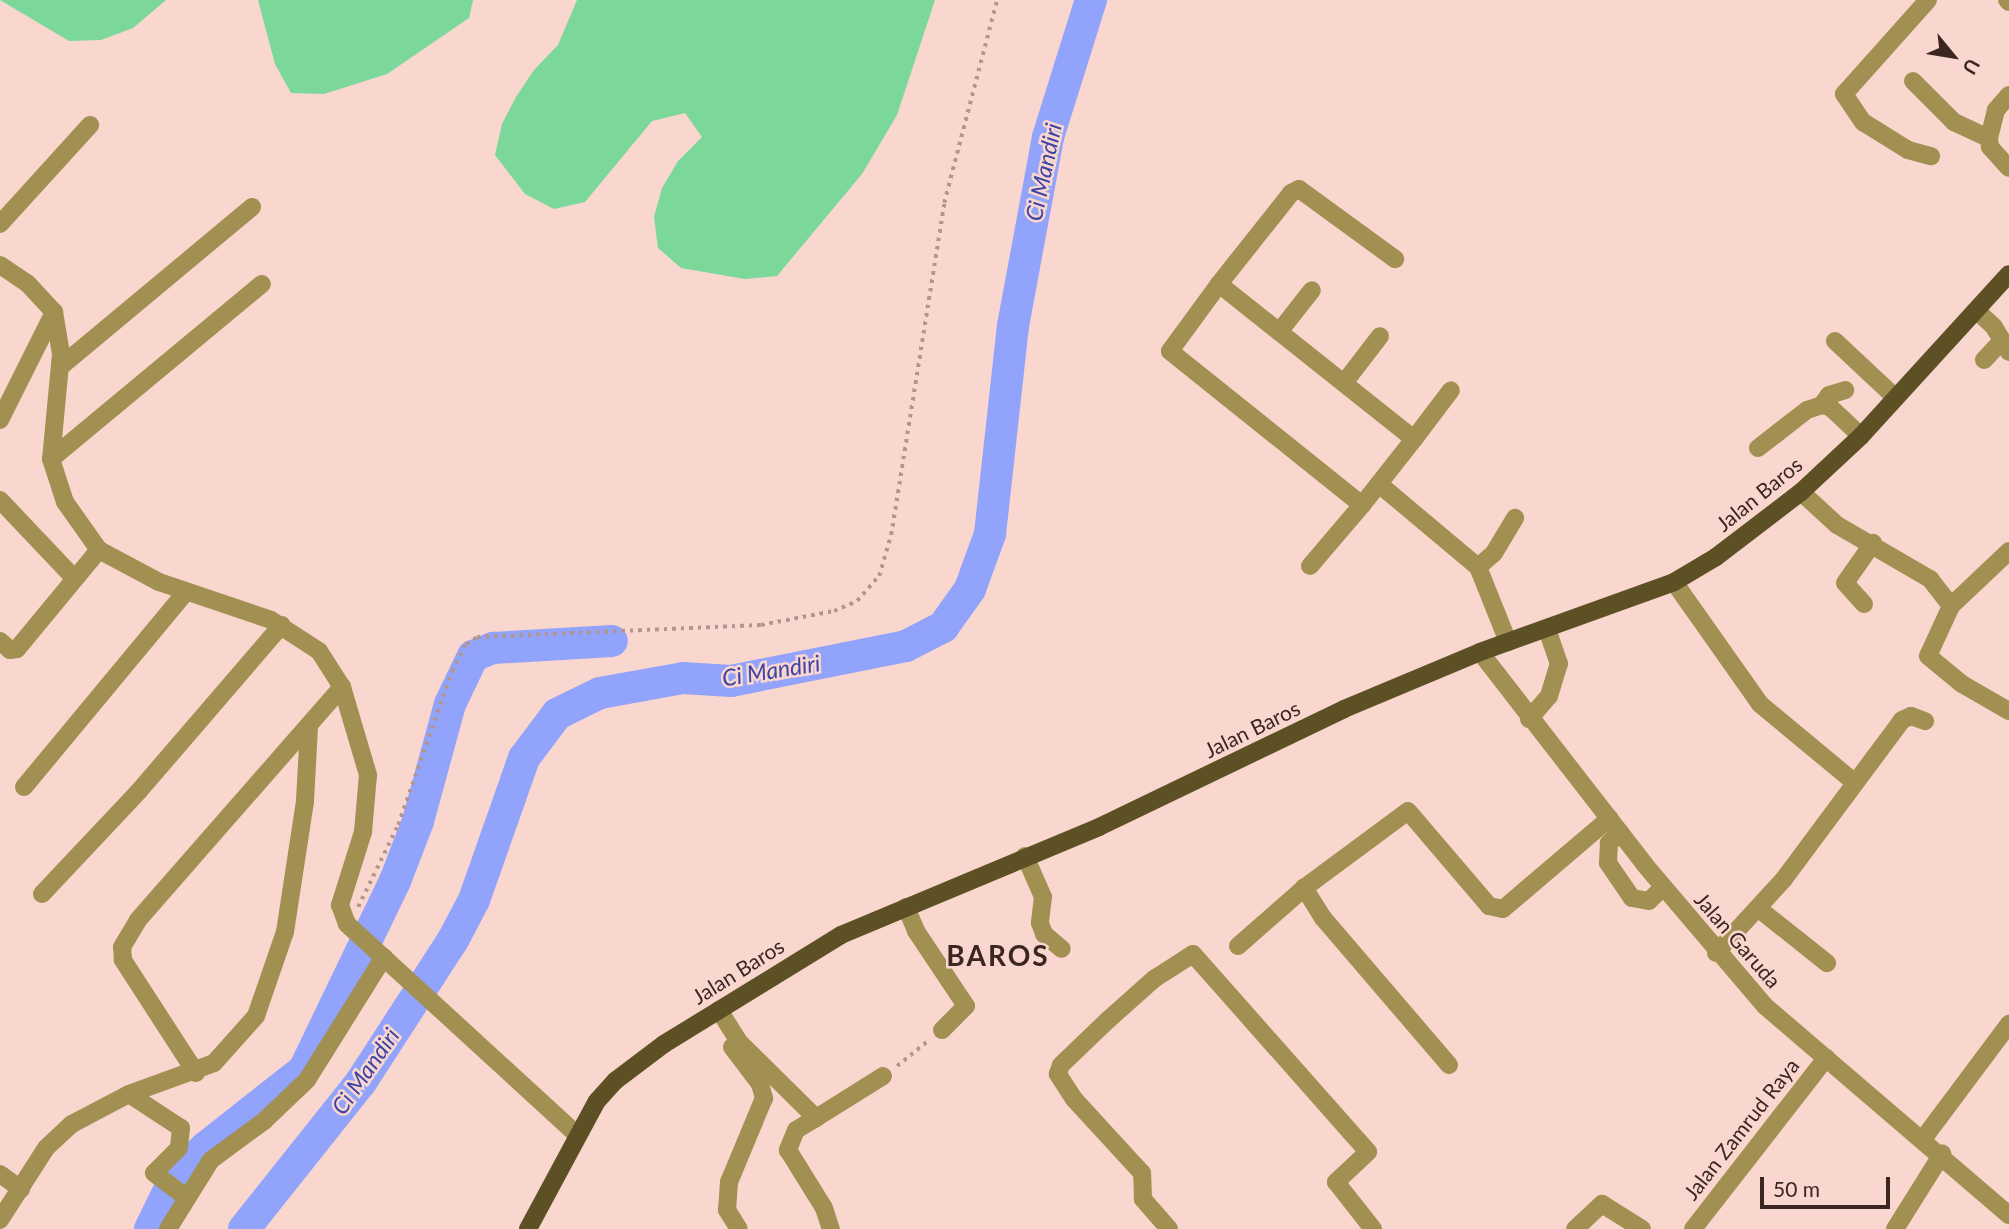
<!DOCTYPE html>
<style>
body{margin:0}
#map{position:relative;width:2009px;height:1229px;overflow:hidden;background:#f9d6ce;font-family:Lato,sans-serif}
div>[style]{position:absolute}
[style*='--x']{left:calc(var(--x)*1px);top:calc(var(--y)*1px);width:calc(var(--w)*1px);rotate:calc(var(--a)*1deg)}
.green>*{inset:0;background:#7bd79a}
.river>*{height:32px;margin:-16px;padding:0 16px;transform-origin:16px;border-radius:16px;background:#91a3fb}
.path>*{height:3.5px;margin-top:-1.75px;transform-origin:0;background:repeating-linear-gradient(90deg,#b3958f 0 3.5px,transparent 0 8.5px)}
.minor>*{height:18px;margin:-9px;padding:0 9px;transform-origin:9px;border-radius:9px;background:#a19051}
.major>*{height:18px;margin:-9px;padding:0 9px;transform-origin:9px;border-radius:9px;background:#5c5024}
span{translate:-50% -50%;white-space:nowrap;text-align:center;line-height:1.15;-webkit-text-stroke:5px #f9d6ce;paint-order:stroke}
.street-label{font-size:21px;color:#3b2621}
.water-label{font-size:23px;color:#3a43a6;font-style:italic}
.district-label{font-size:28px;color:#3b2621;font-weight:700;letter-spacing:2px}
.north{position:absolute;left:1918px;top:21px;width:70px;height:70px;-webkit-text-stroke:5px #f9d6ce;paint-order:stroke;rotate:120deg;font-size:19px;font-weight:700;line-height:28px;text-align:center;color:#3b2621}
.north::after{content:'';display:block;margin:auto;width:24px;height:32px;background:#3b2621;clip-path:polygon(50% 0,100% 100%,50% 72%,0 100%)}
.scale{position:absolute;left:1760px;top:1177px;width:130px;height:32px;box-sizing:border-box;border:4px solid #3b2621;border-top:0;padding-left:9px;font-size:21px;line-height:24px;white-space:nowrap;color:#3b2621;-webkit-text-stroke:5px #f9d6ce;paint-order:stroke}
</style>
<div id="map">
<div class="green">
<div style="clip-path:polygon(0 0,166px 0,133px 28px,101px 40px,69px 41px)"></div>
<div style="clip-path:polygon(258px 0,473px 0,469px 18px,387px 74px,324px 94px,291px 93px,275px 64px)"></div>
<div style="clip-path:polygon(577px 0,935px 0,897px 115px,862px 174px,777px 276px,745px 279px,681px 268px,658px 248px,654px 217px,662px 188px,678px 161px,702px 137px,685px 113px,652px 121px,585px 202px,554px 209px,525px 194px,495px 155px,502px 124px,516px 97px,534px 70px,558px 45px)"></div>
</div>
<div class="river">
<div style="--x:150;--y:1229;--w:57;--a:-63.9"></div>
<div style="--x:175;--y:1178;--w:44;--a:-45"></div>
<div style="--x:206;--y:1147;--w:125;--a:-38.2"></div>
<div style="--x:304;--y:1070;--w:210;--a:-64.3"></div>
<div style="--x:395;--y:881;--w:64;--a:-69"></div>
<div style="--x:418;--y:821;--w:121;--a:-74.7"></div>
<div style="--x:450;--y:704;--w:53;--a:-64.4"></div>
<div style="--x:473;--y:656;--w:22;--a:-22"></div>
<div style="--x:493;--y:648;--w:119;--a:-3.4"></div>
<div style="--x:244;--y:1229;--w:188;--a:-51.5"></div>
<div style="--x:361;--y:1082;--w:169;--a:-57.1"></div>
<div style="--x:453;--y:940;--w:45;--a:-62.3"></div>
<div style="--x:474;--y:900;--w:151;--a:-70.6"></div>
<div style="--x:524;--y:758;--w:55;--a:-53.1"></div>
<div style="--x:557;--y:714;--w:48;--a:-26"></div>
<div style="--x:600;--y:693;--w:84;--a:-10.2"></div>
<div style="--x:683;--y:678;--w:48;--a:3.6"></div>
<div style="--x:731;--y:681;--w:178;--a:-11.3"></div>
<div style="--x:906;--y:646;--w:42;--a:-27.2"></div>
<div style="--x:943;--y:627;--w:47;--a:-54.6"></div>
<div style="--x:970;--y:589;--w:59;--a:-70"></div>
<div style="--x:990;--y:534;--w:209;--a:-83.7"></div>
<div style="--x:1013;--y:326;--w:192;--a:-79.5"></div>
<div style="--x:1048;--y:137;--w:144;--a:-72.6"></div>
</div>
<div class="path">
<div style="--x:358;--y:907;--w:91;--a:-64"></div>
<div style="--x:398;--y:825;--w:163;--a:-70.7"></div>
<div style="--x:452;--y:671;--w:30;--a:-63"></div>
<div style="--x:466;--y:644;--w:13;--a:-32"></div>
<div style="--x:477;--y:637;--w:284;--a:-2.4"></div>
<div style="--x:761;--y:625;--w:74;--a:-10.9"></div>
<div style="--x:834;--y:611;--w:25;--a:-23"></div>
<div style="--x:857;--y:601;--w:33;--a:-49"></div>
<div style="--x:879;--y:576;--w:43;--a:-73.7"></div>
<div style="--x:891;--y:535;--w:336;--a:-80.9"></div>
<div style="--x:944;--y:203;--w:210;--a:-75.4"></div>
<div style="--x:897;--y:1066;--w:41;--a:-39.1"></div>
</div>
<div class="minor">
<div style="--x:1928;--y:0;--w:126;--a:131.8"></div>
<div style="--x:1844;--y:94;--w:34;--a:56"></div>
<div style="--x:1863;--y:122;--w:53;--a:31.9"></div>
<div style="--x:1908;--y:150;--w:24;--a:15"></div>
<div style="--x:2007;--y:0;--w:3;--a:45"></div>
<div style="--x:1913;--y:81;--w:58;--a:45"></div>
<div style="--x:1954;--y:122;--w:38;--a:25"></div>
<div style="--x:2009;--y:95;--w:20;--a:131"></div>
<div style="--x:1996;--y:110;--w:29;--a:104"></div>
<div style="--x:1989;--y:138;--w:9;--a:84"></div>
<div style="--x:1990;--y:147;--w:28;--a:48"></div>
<div style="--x:0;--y:224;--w:134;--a:-47.7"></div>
<div style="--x:0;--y:265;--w:34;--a:34"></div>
<div style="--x:28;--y:284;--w:38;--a:47"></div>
<div style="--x:54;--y:312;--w:43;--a:80.5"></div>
<div style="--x:61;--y:354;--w:105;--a:95.4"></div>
<div style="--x:51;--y:459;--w:45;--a:72"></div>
<div style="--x:65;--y:502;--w:59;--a:54.7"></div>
<div style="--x:1219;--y:284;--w:249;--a:38.5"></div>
<div style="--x:1414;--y:439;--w:84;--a:128.2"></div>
<div style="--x:1362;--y:505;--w:246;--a:-141.3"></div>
<div style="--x:1170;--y:351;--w:83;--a:-53.8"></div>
<div style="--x:1219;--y:284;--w:116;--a:-51.6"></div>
<div style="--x:1291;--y:193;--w:9;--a:-27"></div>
<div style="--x:1299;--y:189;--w:119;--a:36.1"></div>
<div style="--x:1977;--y:311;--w:23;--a:43"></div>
<div style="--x:1994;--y:327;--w:29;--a:59"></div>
<div style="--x:1279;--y:332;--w:53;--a:-51.8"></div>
<div style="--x:1835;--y:341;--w:83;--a:43.1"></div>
<div style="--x:1984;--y:360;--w:25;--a:-47"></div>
<div style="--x:60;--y:367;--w:250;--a:-39.8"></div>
<div style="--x:1344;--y:383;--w:59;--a:-52.5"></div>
<div style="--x:1822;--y:405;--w:12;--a:-55"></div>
<div style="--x:1829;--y:395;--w:17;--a:-17"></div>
<div style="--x:0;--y:420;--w:121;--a:-63.4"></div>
<div style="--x:1414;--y:439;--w:61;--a:-52.9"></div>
<div style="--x:1758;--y:448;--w:62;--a:-37.8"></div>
<div style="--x:1807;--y:410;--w:16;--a:-18"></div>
<div style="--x:1822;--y:405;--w:8;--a:14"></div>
<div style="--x:1830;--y:407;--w:42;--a:43.1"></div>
<div style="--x:51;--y:459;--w:274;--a:-39.7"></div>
<div style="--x:1379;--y:484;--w:129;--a:40"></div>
<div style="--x:1478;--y:567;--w:81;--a:68.2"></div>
<div style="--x:1801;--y:492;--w:49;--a:42.5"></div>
<div style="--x:1837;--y:525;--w:108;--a:30.1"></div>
<div style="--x:1930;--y:579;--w:34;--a:52"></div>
<div style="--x:0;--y:500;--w:108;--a:46.5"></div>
<div style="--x:2009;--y:551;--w:80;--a:136.5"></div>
<div style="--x:1951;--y:606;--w:55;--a:114.7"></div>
<div style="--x:1928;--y:656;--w:44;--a:39.5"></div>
<div style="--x:1962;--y:684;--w:54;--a:29.9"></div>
<div style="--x:1310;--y:566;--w:80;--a:-49.6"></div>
<div style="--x:1478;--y:567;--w:21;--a:-41"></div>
<div style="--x:1494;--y:553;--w:41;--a:-59"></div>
<div style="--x:1674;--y:582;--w:149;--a:54.8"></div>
<div style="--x:1760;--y:704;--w:122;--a:39.7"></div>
<div style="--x:1864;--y:604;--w:28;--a:-132"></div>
<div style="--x:1845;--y:583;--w:49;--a:-55"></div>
<div style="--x:0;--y:641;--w:13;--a:42"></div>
<div style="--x:10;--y:650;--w:7;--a:-8"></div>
<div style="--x:17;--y:649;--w:129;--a:-50.4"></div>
<div style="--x:99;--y:550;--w:68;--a:28.1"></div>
<div style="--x:159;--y:582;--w:118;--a:18.7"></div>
<div style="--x:271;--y:620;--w:57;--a:32.9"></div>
<div style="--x:319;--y:651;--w:43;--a:57.4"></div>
<div style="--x:342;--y:687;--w:92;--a:73.5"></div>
<div style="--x:368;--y:775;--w:57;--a:95"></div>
<div style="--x:363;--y:832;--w:77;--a:107.5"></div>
<div style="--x:340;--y:905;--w:20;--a:70"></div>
<div style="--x:347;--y:924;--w:311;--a:42.5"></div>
<div style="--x:1480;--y:652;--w:269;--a:52.2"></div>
<div style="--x:1645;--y:865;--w:185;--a:49.6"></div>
<div style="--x:1765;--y:1006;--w:321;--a:40.6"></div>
<div style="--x:1529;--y:719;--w:30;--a:-49"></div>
<div style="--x:1549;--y:696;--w:34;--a:-73"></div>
<div style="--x:1559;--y:664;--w:37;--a:-109"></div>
<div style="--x:24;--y:787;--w:254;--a:-50.3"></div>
<div style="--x:1620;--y:832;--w:16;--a:135"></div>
<div style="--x:1609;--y:843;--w:20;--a:93"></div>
<div style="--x:1608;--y:863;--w:42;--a:55.6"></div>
<div style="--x:1632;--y:898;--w:17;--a:10"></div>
<div style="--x:1649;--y:901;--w:20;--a:-45"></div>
<div style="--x:1025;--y:856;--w:45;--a:66.3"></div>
<div style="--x:1043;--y:897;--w:26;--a:97"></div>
<div style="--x:1040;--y:923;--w:12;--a:70"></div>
<div style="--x:1044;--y:934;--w:23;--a:40"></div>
<div style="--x:42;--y:894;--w:141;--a:-46.7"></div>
<div style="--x:139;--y:791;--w:219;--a:-49.3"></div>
<div style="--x:906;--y:907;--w:26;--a:67"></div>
<div style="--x:916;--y:931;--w:90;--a:56.3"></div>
<div style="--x:966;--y:1006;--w:34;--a:135"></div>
<div style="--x:1759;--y:909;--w:87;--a:38.5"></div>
<div style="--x:1238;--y:946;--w:88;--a:-41.3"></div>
<div style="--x:1716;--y:953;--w:100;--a:-47.4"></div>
<div style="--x:1784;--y:879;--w:198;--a:-53.4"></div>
<div style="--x:1902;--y:720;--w:10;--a:-24"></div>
<div style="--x:1911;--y:716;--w:15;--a:20"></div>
<div style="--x:719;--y:1010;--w:39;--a:58"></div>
<div style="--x:740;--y:1043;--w:107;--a:44.6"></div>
<div style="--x:816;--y:1118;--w:23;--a:149"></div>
<div style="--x:796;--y:1130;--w:22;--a:112"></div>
<div style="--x:788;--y:1150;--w:68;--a:58.2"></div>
<div style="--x:824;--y:1208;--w:22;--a:72"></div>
<div style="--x:732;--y:1047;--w:46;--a:52.9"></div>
<div style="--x:760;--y:1084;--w:15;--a:74"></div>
<div style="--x:764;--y:1098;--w:91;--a:112.6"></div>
<div style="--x:729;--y:1182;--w:28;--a:94"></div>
<div style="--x:727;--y:1210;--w:22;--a:58"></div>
<div style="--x:1449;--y:1065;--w:194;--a:-130.6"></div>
<div style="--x:1323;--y:918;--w:36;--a:-122"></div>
<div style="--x:1304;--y:888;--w:129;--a:-36.5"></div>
<div style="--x:1408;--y:811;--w:125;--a:49.5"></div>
<div style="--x:1489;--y:906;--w:14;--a:12"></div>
<div style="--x:1503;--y:909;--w:140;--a:-40.4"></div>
<div style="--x:196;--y:1073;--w:135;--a:-122.9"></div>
<div style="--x:123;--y:960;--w:13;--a:-94"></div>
<div style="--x:122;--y:947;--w:31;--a:-59"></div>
<div style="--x:138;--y:920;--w:310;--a:-48.8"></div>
<div style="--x:129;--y:1094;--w:62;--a:33.2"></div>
<div style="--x:181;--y:1128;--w:20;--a:96"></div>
<div style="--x:179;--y:1148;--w:35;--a:135"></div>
<div style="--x:154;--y:1173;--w:39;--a:37"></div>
<div style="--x:816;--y:1118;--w:79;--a:-32.1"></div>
<div style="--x:1923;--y:1139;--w:144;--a:-53.2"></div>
<div style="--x:0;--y:1174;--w:26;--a:36"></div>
<div style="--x:0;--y:1220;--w:85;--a:-57.4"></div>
<div style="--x:46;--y:1148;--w:35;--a:-43"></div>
<div style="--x:72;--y:1124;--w:64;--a:-27.8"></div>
<div style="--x:129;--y:1094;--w:90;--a:-20"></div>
<div style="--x:214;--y:1063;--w:63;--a:-48.2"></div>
<div style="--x:256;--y:1016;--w:89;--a:-71"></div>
<div style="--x:285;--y:932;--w:133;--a:-81.3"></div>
<div style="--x:305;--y:801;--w:75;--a:-86.9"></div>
<div style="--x:168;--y:1229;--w:81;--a:-58.1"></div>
<div style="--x:211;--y:1160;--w:66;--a:-36.3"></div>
<div style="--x:264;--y:1121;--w:59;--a:-43.6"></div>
<div style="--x:307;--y:1080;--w:145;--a:-58"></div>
<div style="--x:1169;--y:1229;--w:40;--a:-131"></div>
<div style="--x:1143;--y:1199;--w:26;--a:-92"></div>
<div style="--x:1142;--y:1173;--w:100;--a:-132.6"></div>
<div style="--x:1074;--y:1099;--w:30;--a:-123"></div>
<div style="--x:1058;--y:1074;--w:9;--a:-72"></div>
<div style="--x:1061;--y:1065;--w:65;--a:-43.8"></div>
<div style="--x:1108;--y:1020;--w:62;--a:-41.7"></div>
<div style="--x:1154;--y:979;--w:46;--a:-32.7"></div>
<div style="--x:1193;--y:954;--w:264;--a:48.5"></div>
<div style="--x:1368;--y:1152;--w:44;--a:136.8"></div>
<div style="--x:1336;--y:1182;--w:60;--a:51.8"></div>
<div style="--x:1575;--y:1229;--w:37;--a:-43"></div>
<div style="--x:1602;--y:1204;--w:47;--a:32"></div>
<div style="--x:1693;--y:1229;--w:217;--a:-52.1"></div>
<div style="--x:1895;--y:1229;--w:89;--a:-57.9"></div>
</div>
<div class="major">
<div style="--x:528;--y:1229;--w:145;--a:-61.7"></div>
<div style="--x:597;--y:1101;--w:27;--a:-48"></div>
<div style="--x:615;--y:1081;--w:61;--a:-37.1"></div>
<div style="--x:664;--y:1044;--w:208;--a:-31.6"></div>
<div style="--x:841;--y:935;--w:280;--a:-22.7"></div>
<div style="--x:1099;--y:827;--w:272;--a:-25.7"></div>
<div style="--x:1344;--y:709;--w:147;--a:-22.7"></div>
<div style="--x:1480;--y:652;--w:206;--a:-19.8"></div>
<div style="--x:1674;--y:582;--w:49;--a:-30.8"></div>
<div style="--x:1716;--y:557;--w:107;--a:-37.4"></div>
<div style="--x:1801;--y:492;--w:82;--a:-43"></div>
<div style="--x:1861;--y:436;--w:219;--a:-47.6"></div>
</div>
<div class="street-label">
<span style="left:1759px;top:494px;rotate:-39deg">Jalan Baros</span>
<span style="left:1252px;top:729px;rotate:-26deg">Jalan Baros</span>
<span style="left:1738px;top:940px;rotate:49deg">Jalan Garuda</span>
<span style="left:738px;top:971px;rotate:-32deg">Jalan Baros</span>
<span style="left:1741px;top:1129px;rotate:-52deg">Jalan Zamrud Raya</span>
</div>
<div class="water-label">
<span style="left:1043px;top:172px;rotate:-78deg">Ci Mandiri</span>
<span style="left:771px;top:670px;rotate:-9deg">Ci Mandiri</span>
<span style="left:365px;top:1071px;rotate:-55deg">Ci Mandiri</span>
</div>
<div class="district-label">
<span style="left:998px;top:955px">BAROS</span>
</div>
<div class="north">U</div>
<div class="scale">50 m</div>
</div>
